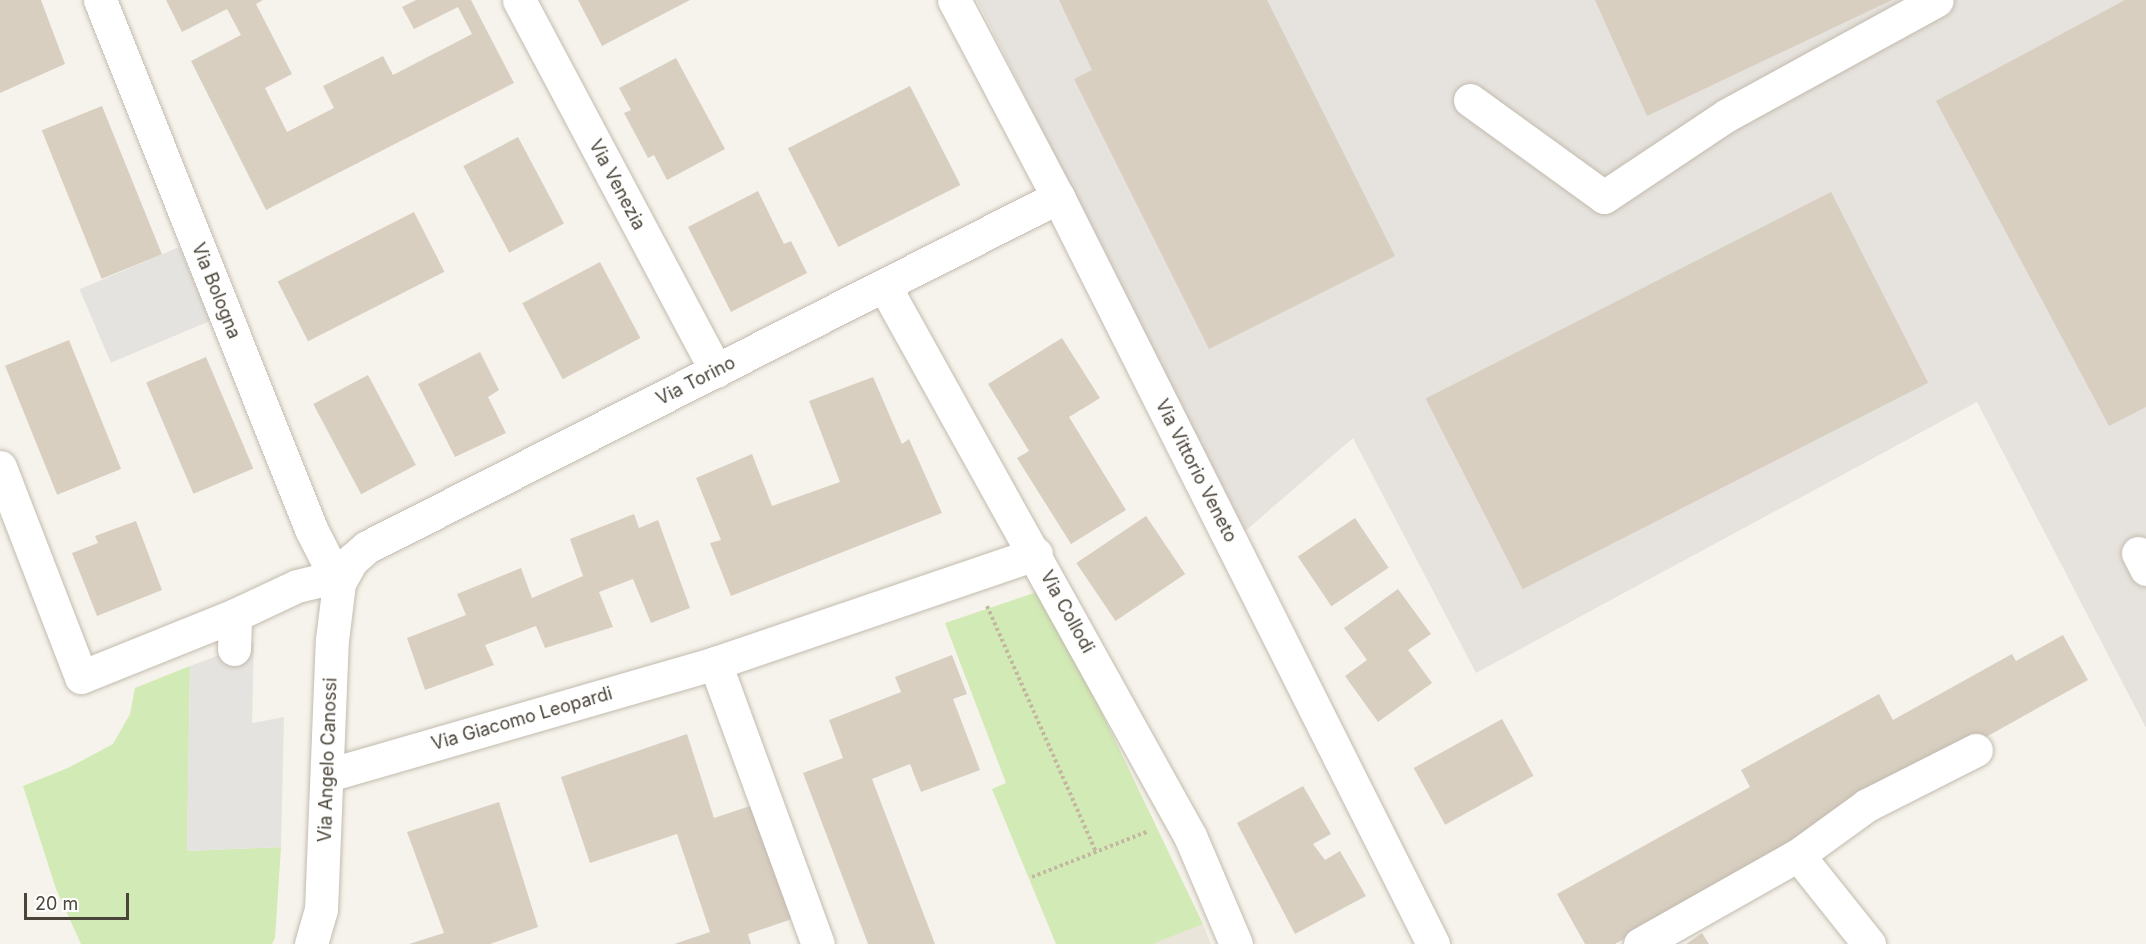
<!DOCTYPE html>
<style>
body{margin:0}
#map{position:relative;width:2146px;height:944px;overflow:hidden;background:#f6f3ec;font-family:Inter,sans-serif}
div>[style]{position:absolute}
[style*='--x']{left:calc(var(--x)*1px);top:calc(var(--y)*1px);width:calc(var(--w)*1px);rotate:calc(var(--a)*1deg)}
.residential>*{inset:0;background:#eae5da}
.industrial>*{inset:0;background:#e6e2dd}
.green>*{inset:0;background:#d2eab5}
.parking>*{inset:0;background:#e5e3e0;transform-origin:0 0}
.building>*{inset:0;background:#d8cfc1;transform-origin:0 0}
.path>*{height:4px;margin-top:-2px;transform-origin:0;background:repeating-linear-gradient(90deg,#c4b79f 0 3px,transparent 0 6px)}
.roads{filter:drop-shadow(0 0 2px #c2bbae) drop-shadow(0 0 2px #c2bbae)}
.minor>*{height:33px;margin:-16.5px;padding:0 16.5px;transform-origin:16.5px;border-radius:16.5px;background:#fff}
span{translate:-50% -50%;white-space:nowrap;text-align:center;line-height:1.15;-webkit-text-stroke:4.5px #fff;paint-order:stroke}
.street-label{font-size:18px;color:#4b4439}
.scale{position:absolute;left:24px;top:893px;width:105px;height:27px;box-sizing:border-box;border:3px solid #4b4439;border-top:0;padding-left:8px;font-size:18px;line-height:21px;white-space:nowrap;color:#4b4439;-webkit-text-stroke:4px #fff;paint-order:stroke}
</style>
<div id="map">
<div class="residential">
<div style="clip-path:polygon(1203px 924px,1211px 944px,1153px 944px)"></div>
</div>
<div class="industrial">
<div style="clip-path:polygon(977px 0,2146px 0,2146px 728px,1977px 402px,1476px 673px,1353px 438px,1244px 532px)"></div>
</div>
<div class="green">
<div style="clip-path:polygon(1043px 590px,1203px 924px,1153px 944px,1056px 944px,992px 789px,1006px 783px,945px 623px)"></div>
<div style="clip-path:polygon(190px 666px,187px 851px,281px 847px,275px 938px,272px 944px,81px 944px,56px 889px,23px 786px,68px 768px,113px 744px,130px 714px,135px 688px)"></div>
</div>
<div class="parking">
<div style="left:179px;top:247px;width:80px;height:108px;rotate:67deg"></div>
<div style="clip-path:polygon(254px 642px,252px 723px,284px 717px,281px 847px,187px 851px,190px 666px)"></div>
</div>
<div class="building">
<div style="clip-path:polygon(0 0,41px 0,65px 64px,0 93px)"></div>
<div style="clip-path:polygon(166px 0,263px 0,256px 4px,292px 74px,265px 88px,287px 132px,334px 108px,323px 86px,383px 56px,393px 75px,472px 34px,458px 7px,414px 29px,402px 7px,416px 0,471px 0,514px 83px,266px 210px,191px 61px,241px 35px,227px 9px,182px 32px)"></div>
<div style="clip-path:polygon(578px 0,690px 0,602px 46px)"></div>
<div style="clip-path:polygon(1059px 0,1267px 0,1395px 256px,1209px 349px,1074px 79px,1092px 70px)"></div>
<div style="clip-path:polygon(1595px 0,1892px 0,1647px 116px)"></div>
<div style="clip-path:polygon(2125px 0,2146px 0,2146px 407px,2109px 426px,1936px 101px)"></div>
<div style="clip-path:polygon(676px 58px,725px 149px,667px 180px,654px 155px,648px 158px,624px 113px,631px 110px,619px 88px)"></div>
<div style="left:910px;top:86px;width:111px;height:137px;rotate:63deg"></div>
<div style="left:102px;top:106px;width:160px;height:65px;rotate:68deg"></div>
<div style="left:518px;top:137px;width:98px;height:62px;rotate:62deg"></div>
<div style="clip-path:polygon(758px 191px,784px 244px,791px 241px,807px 273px,731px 312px,688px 227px)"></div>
<div style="left:1831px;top:192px;width:214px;height:455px;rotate:63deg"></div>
<div style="left:414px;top:212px;width:67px;height:153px;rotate:63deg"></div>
<div style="left:600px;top:262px;width:86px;height:88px;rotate:62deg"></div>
<div style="clip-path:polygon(1062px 338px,1100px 398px,1069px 417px,1126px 510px,1071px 544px,1017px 458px,1029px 451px,988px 384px)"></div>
<div style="left:69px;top:340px;width:139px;height:69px;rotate:68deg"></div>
<div style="clip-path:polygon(480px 352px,499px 390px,488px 397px,506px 433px,455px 457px,418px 384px)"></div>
<div style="left:206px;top:357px;width:121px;height:65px;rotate:67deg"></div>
<div style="left:368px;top:375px;width:102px;height:62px;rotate:62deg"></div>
<div style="clip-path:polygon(873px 377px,902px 444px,909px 439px,942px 513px,731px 596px,710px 543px,721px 540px,696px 478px,752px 454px,772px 506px,840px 482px,809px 401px)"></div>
<div style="clip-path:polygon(634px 514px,639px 528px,658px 520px,690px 608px,651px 623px,633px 579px,599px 592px,613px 627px,545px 648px,536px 626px,485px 645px,494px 665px,425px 690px,407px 638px,466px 615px,457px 594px,521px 568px,532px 598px,583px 576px,570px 539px)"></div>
<div style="left:1146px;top:516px;width:70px;height:84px;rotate:56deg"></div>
<div style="left:1355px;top:518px;width:60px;height:69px;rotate:56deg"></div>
<div style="clip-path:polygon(136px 521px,162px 590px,97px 616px,72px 553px,98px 543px,95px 536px)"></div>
<div style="clip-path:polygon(1398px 589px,1431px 634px,1408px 650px,1432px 683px,1378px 722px,1345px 676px,1367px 660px,1344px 628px)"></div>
<div style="clip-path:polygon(2063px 635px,2088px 680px,1615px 944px,1585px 944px,1557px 894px,1750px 787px,1741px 770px,1879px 694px,1893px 720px,2012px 654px,2016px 661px)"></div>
<div style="clip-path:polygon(952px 655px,967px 694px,953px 699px,980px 770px,921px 792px,910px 764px,872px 779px,935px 944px,868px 944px,803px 773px,843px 758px,829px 720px,901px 692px,895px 677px)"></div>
<div style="left:1502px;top:719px;width:65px;height:101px;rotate:61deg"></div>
<div style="clip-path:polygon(687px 734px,714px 818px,759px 803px,798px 917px,748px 934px,751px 944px,674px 944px,710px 932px,677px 834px,590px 863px,561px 777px)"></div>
<div style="clip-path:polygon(1303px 786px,1331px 834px,1313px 844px,1325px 860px,1340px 851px,1366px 896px,1295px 934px,1237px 823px)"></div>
<div style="clip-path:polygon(499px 802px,538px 927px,490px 944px,409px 944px,444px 933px,407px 832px)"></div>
<div style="clip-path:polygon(1702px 933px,1709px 944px,1686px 944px)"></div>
</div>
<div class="path">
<div style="--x:987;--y:606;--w:269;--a:66.1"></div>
<div style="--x:1032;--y:877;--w:126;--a:-21.5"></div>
</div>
<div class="roads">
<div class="minor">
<div style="--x:100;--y:0;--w:570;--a:68.25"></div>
<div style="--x:311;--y:529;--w:39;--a:63"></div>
<div style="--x:329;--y:564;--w:17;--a:40"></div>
<div style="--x:519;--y:0;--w:420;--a:62"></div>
<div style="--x:954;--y:0;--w:223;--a:62.2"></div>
<div style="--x:1058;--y:197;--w:836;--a:63.34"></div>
<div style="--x:1470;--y:100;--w:165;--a:35.9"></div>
<div style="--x:1604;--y:197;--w:148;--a:-33.7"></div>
<div style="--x:1727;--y:115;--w:239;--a:-28.7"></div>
<div style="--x:885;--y:287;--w:628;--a:60.95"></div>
<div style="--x:1190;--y:836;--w:117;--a:66.9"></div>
<div style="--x:0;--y:467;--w:225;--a:68.9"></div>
<div style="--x:81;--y:677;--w:166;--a:-21.9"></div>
<div style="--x:235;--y:615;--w:68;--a:-25.1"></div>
<div style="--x:297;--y:586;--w:46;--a:-13.7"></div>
<div style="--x:2138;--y:553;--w:18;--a:63"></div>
<div style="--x:234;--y:649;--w:34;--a:-88"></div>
<div style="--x:715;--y:663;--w:299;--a:69.9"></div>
<div style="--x:328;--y:775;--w:403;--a:-16.1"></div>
<div style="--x:715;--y:663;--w:339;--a:-18.8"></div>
<div style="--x:1798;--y:855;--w:114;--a:51.4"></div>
<div style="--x:311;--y:944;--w:35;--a:-74"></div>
<div style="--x:321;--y:910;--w:270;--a:-87.7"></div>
<div style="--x:332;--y:640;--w:57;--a:-83"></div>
<div style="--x:339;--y:583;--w:26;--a:-61"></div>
<div style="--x:352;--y:560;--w:20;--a:-41"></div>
<div style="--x:367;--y:547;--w:775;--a:-26.86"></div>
<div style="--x:1640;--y:944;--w:181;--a:-29.4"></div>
<div style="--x:1798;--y:855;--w:85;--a:-35.9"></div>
<div style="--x:1867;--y:805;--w:122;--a:-26.8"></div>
</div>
</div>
<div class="street-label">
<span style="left:617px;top:185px;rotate:62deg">Via Venezia</span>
<span style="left:216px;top:291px;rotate:68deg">Via Bologna</span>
<span style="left:696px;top:381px;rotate:-27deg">Via Torino</span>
<span style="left:1196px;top:471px;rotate:63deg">Via Vittorio Veneto</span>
<span style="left:1067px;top:612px;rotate:61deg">Via Collodi</span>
<span style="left:522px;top:719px;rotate:-16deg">Via Giacomo Leopardi</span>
<span style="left:328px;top:760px;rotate:-88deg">Via Angelo Canossi</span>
</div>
<div class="scale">20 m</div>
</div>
